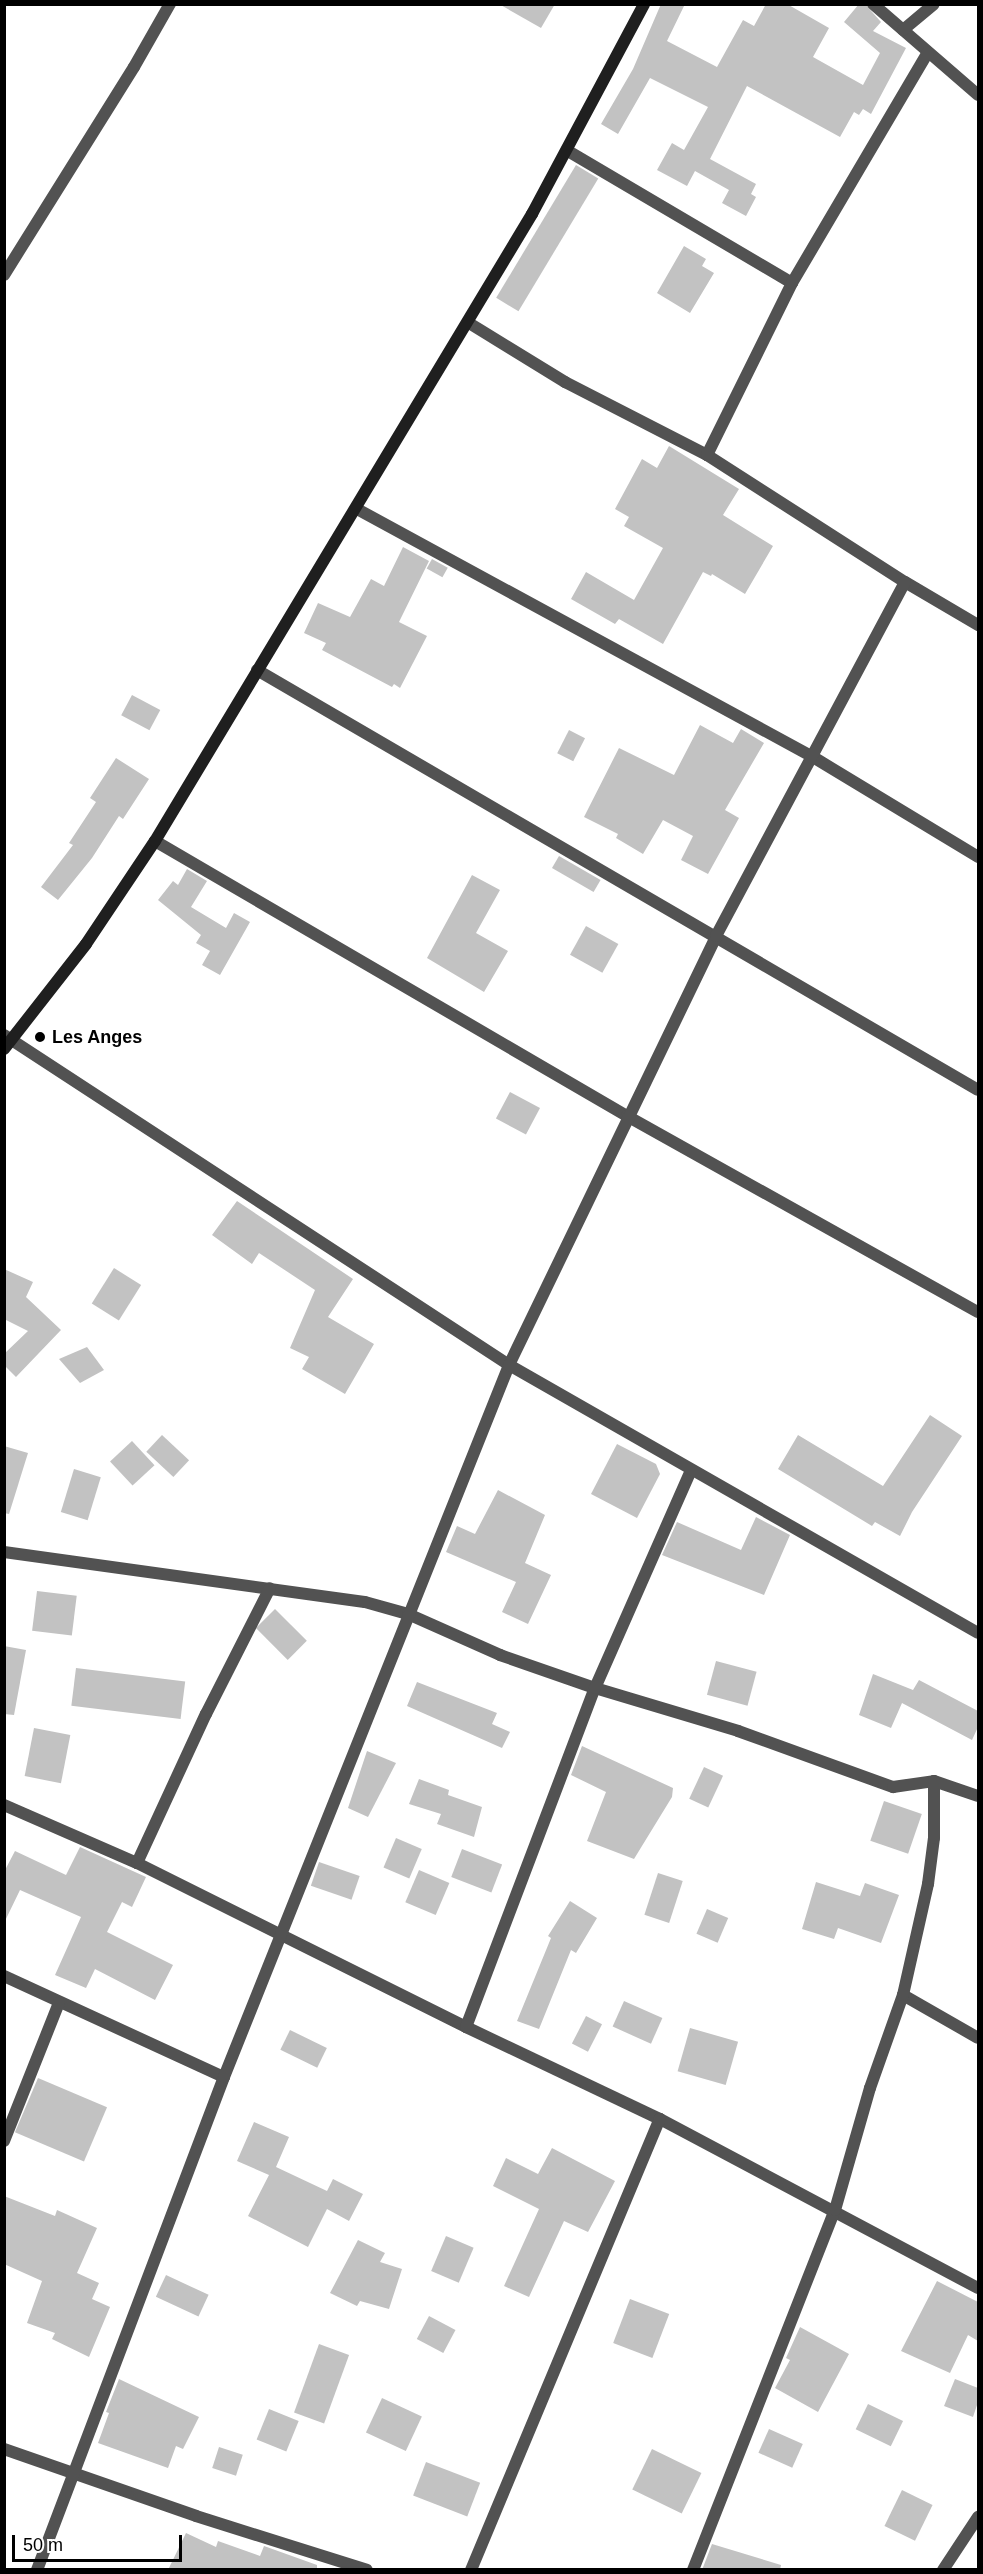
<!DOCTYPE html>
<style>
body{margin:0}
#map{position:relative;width:983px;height:2574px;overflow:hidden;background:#fff;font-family:Helvetica,sans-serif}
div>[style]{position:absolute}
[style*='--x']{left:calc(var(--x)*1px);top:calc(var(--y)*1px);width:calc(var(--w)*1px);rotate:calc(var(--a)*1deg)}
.building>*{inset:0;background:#c2c2c2;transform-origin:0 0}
.street>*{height:12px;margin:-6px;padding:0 6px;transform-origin:6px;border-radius:6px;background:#525252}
.secondary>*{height:12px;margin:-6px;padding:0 6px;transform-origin:6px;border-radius:6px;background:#1f1f1f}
.dots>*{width:16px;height:16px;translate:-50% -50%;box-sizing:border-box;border:3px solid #fff;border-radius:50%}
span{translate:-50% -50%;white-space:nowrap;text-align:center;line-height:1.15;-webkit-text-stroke:6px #fff;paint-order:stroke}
.poi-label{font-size:18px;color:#000;font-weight:700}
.left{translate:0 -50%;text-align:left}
.frame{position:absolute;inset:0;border:6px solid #000;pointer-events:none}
.scale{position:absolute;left:12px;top:2535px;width:170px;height:27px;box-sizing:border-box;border:3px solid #000;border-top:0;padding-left:8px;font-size:18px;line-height:21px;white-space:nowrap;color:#000;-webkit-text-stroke:4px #fff;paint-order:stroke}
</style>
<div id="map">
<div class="building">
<div style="clip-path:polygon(499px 4px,555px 4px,541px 28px)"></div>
<div style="clip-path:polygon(661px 4px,685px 4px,667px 41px,717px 67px,743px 20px,754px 26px,766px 4px,787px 4px,829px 28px,813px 57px,863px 85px,880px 53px,844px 22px,859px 4px,865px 4px,881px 22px,873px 31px,906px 48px,871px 114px,863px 109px,859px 115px,854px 112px,840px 137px,747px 86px,710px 159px,756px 184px,751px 194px,756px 197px,746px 216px,722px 203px,729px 190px,695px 171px,687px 186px,657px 170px,672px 143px,684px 150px,708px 107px,650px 78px,618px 134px,601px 124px,633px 69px)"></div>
<div style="left:576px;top:165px;width:26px;height:155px;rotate:31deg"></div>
<div style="clip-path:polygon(684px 246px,706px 259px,702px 266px,714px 273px,690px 313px,657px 293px)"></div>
<div style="clip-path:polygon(669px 446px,739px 489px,723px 515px,773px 546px,745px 594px,712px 574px,711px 576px,703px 572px,663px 644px,619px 619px,615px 624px,571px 599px,586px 572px,634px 600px,663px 548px,624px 526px,629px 517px,615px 509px,642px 459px,657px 468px)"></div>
<div style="clip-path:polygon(403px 547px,429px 561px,399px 622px,427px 636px,400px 688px,394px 684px,392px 687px,322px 650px,326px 643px,304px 633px,318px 603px,350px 617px,371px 579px,384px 586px)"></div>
<div style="left:432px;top:559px;width:18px;height:11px;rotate:29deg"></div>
<div style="left:132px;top:695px;width:32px;height:23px;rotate:28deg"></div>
<div style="clip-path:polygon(700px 725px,733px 743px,741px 729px,764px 743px,725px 810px,739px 818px,708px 874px,681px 860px,693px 836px,663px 820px,643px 854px,616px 838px,618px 834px,584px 817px,619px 748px,674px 775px)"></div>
<div style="left:569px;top:730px;width:18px;height:26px;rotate:27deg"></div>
<div style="clip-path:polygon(116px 758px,149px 779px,123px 819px,119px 816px,92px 858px,58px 900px,41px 887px,73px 845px,69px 843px,96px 802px,90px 798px)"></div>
<div style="left:559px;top:856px;width:48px;height:14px;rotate:30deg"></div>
<div style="clip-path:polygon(187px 869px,207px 881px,191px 907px,226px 928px,234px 913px,250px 922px,220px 975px,202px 965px,210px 951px,196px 943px,201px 935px,158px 900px,173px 881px,178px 885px)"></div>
<div style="clip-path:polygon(472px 875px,500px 890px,476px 933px,508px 951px,484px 992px,427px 958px)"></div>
<div style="left:586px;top:926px;width:37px;height:33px;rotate:29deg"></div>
<div style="left:510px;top:1092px;width:34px;height:30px;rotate:28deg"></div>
<div style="clip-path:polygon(237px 1201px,353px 1279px,328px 1317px,374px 1344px,345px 1394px,302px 1369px,309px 1357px,290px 1348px,315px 1290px,259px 1253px,252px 1264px,212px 1235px)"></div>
<div style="left:114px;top:1268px;width:32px;height:42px;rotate:32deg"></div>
<div style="clip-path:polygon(4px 1269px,33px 1282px,26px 1297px,61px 1330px,16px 1377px,4px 1365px,4px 1354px,28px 1331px,4px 1319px)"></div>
<div style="clip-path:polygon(87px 1347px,104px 1370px,80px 1383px,59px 1359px)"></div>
<div style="clip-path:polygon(930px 1415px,962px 1436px,912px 1512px,900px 1536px,875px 1522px,872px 1526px,778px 1469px,798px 1435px,883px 1486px)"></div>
<div style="left:162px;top:1435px;width:37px;height:23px;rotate:43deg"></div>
<div style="left:132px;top:1441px;width:33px;height:30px;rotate:47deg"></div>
<div style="clip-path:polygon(617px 1444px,656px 1464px,660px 1474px,637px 1518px,591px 1494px)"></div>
<div style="clip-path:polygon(4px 1446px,28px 1453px,9px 1514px,4px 1513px)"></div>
<div style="left:74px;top:1469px;width:28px;height:45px;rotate:17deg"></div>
<div style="clip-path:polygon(498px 1490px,545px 1515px,525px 1563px,551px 1575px,528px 1624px,502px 1612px,516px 1582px,446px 1552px,457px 1526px,475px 1534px)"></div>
<div style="clip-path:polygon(756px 1517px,790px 1535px,764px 1595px,662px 1555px,677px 1522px,741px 1550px)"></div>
<div style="left:37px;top:1591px;width:40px;height:40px;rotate:7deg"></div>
<div style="left:275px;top:1609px;width:45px;height:27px;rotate:45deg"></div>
<div style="clip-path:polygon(4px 1646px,26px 1650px,14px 1715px,4px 1714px)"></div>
<div style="left:716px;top:1661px;width:42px;height:35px;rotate:15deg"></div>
<div style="left:76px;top:1668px;width:110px;height:38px;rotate:7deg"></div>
<div style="clip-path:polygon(873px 1674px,913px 1690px,919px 1680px,978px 1711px,978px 1727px,972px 1740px,902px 1703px,891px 1728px,859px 1715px)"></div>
<div style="clip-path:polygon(417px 1682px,497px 1713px,492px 1724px,510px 1732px,502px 1748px,407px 1706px)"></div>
<div style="left:34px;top:1728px;width:37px;height:49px;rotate:11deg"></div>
<div style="clip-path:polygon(582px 1746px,673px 1788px,672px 1797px,634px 1859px,587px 1841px,606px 1792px,571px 1775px)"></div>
<div style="clip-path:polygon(367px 1751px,396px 1763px,368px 1817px,348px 1808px)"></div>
<div style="left:704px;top:1767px;width:21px;height:35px;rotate:25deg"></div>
<div style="clip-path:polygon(419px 1779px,449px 1790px,448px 1795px,482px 1807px,474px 1837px,437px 1824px,441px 1814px,409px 1804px)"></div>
<div style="left:884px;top:1801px;width:40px;height:42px;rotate:19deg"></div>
<div style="left:396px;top:1838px;width:28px;height:32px;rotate:23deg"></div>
<div style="clip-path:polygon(80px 1847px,146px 1877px,132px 1907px,122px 1902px,107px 1932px,173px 1965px,155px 2000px,95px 1969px,86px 1988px,55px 1975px,81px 1917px,20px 1890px,4px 1923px,4px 1872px,15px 1851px,66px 1875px)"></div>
<div style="left:462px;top:1849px;width:43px;height:30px;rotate:21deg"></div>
<div style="left:319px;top:1862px;width:43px;height:25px;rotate:19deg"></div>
<div style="left:419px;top:1870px;width:33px;height:35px;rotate:23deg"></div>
<div style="left:658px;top:1873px;width:26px;height:44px;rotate:18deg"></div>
<div style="clip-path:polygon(816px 1882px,860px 1896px,865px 1883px,899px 1895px,881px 1943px,838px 1928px,834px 1939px,802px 1929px)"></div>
<div style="clip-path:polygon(570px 1901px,597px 1918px,576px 1953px,571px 1950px,539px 2029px,517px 2021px,551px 1938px,548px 1936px)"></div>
<div style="left:707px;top:1909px;width:23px;height:27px;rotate:23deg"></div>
<div style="left:624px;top:2001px;width:42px;height:28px;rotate:24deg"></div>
<div style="left:586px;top:2016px;width:18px;height:31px;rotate:27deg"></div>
<div style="left:690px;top:2028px;width:50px;height:45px;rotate:16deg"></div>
<div style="left:290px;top:2030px;width:41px;height:22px;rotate:26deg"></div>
<div style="left:38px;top:2078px;width:75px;height:59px;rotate:23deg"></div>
<div style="clip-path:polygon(254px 2122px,289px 2137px,276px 2167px,327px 2191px,333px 2179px,363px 2194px,349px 2221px,327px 2209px,308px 2247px,248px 2216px,269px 2175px,237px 2161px)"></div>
<div style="clip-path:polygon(552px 2148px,615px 2181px,588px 2232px,564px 2221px,529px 2297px,504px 2286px,539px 2209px,493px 2186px,506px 2158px,538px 2174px)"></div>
<div style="clip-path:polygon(4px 2196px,55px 2216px,57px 2210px,97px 2228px,77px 2273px,99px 2283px,92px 2299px,110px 2307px,89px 2357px,52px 2339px,55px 2333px,27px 2323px,42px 2281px,4px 2264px)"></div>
<div style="left:446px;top:2236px;width:30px;height:38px;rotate:23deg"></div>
<div style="clip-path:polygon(358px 2240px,385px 2253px,380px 2262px,402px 2269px,389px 2309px,360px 2301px,357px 2306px,330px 2293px)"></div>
<div style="left:166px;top:2275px;width:47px;height:24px;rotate:25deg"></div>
<div style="clip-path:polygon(937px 2281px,978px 2302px,978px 2341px,968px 2335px,950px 2373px,901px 2351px)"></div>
<div style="left:630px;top:2299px;width:42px;height:47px;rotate:21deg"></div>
<div style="left:429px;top:2316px;width:30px;height:26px;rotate:28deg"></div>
<div style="clip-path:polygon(800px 2327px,849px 2354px,818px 2412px,775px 2388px,790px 2360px,786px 2358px)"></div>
<div style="left:319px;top:2344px;width:32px;height:73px;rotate:20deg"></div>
<div style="clip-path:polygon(119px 2379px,199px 2417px,183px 2449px,176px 2446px,168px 2468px,98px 2443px,109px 2413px,106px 2412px)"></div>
<div style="clip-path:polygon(955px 2379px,978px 2388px,978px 2402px,973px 2417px,944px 2406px)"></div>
<div style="left:382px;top:2398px;width:44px;height:38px;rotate:25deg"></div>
<div style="left:868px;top:2404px;width:39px;height:28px;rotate:26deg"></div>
<div style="left:269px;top:2409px;width:32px;height:33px;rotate:22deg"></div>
<div style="left:769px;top:2429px;width:37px;height:26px;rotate:24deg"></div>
<div style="left:219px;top:2447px;width:25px;height:22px;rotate:18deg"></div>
<div style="left:652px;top:2449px;width:55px;height:45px;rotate:26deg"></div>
<div style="left:426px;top:2462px;width:58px;height:36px;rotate:21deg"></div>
<div style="left:902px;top:2490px;width:34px;height:40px;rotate:26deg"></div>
<div style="clip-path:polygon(186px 2533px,216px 2547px,218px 2541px,260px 2556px,264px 2546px,317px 2565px,317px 2570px,168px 2570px)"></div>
<div style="clip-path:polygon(712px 2544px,781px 2565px,780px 2570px,702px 2570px)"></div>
</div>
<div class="street">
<div style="--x:873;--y:4;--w:139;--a:40.9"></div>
<div style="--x:903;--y:30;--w:40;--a:-40"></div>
<div style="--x:568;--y:151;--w:260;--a:30.5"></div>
<div style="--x:4;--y:275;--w:245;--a:-58"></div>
<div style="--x:134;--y:67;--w:73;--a:-60.3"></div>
<div style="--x:469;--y:323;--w:113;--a:31.6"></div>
<div style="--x:565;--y:382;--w:160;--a:27.2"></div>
<div style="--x:707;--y:455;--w:235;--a:32.7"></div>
<div style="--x:905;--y:582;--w:85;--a:30.5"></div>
<div style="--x:707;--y:455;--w:192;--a:-63.7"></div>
<div style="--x:792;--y:283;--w:268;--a:-59.5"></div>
<div style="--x:357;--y:509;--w:519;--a:28.54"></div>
<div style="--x:813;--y:757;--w:193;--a:31.2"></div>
<div style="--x:257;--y:670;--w:834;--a:30.22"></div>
<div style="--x:155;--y:841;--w:546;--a:30.23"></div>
<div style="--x:627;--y:1116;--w:402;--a:29.2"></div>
<div style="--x:4;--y:1035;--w:603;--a:33.16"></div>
<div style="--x:509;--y:1365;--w:476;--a:-64.2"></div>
<div style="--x:716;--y:936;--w:401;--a:-61.9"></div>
<div style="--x:4;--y:1552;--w:364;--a:7.9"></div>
<div style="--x:365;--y:1602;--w:45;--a:15.6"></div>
<div style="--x:408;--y:1614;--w:101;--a:24"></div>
<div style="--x:500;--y:1655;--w:101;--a:19.2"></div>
<div style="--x:595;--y:1688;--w:149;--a:16.7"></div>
<div style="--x:738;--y:1731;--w:165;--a:19.9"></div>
<div style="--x:893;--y:1787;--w:41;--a:-8.3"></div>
<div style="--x:934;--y:1781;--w:46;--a:18.8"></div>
<div style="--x:4;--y:1805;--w:145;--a:23.6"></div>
<div style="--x:137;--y:1863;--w:368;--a:26.5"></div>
<div style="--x:466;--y:2027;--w:215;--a:25.4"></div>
<div style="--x:660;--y:2119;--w:360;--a:28"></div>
<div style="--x:137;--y:1863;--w:164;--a:-65.2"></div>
<div style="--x:206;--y:1714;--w:141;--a:-63.1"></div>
<div style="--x:4;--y:1976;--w:242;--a:24.7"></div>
<div style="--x:903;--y:1995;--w:86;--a:29.8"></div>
<div style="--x:466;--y:2027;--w:363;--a:-69.2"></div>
<div style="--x:595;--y:1688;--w:238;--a:-66.2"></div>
<div style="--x:4;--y:2141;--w:149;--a:-68.3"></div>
<div style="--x:4;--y:2449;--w:203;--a:19.2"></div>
<div style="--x:196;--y:2516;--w:179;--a:17.5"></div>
<div style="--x:37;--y:2570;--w:527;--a:-69.23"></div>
<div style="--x:224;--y:2077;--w:767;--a:-68.18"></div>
<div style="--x:509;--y:1365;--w:540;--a:29.74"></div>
<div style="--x:471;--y:2570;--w:489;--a:-67.3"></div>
<div style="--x:693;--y:2570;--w:387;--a:-68.5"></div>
<div style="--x:835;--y:2210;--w:127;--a:-74"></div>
<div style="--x:870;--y:2088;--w:99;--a:-70.5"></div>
<div style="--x:903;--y:1995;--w:114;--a:-77.3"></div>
<div style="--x:928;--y:1884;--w:46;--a:-82.6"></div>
<div style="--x:934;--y:1838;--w:57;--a:-90"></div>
<div style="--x:943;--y:2570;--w:64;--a:-56.6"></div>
</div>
<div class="secondary">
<div style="--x:4;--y:1049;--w:133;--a:-52"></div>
<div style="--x:86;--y:944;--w:124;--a:-56.2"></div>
<div style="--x:155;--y:841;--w:732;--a:-58.98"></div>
<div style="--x:532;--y:214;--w:238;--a:-61.9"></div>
</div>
<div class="dots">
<div style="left:40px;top:1037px;background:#000"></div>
</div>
<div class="poi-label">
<span class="left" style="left:52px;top:1037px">Les Anges</span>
</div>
<div class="frame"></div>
<div class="scale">50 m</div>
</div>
